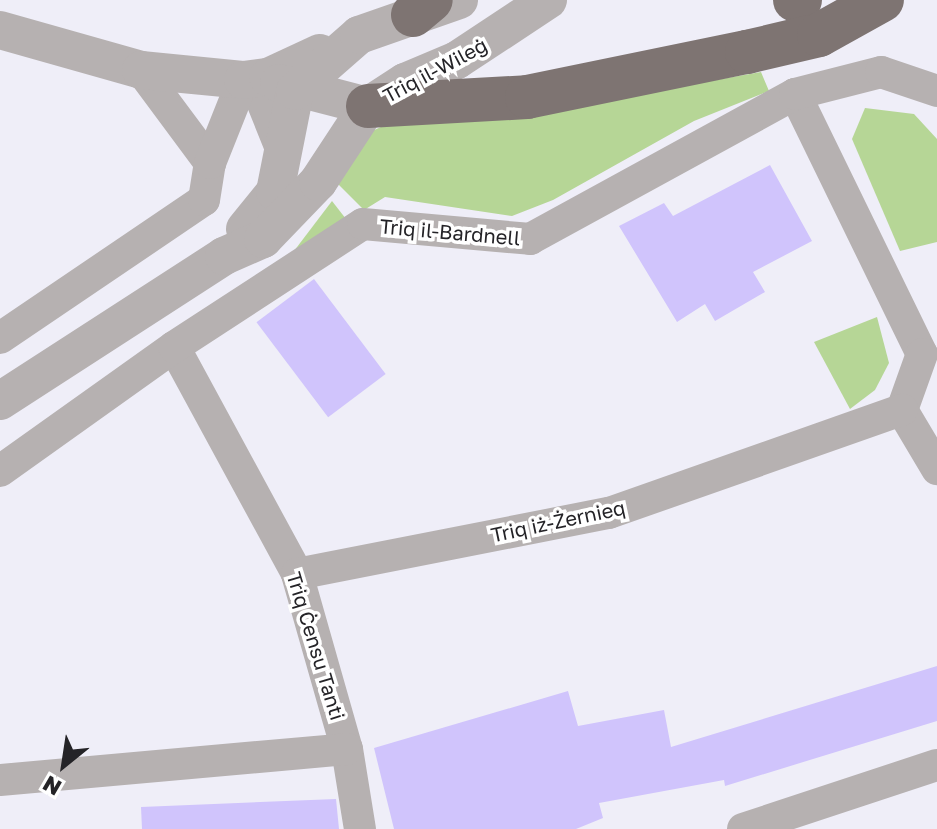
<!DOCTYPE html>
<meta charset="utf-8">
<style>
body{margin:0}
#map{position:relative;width:937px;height:829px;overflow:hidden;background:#efeef8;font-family:"Golos Text",sans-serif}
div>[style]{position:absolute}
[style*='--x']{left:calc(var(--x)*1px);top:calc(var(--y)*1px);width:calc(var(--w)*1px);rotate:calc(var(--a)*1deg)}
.green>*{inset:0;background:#b6d696}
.building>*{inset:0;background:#d0c4fc;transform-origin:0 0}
.minor>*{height:32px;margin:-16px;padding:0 16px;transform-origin:16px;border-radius:16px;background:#b6b1b1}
.tertiary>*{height:38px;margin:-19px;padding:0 19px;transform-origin:19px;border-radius:19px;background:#b6b1b1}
.trunk>*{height:44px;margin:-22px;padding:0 22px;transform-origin:22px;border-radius:22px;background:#7e7472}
span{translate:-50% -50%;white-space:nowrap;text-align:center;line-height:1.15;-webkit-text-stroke:7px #fff;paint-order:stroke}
.street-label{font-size:20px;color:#242327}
.north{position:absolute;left:24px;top:725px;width:80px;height:80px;-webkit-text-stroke:6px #fff;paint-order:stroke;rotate:210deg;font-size:22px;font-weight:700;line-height:32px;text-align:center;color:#242327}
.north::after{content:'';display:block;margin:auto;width:28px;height:36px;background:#242327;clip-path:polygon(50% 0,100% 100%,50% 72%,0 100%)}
</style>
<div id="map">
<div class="green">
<div style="clip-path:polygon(761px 72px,769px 91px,694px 121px,553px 200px,512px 216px,385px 197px,364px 210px,332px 178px,370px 132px,396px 120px,551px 109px)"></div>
<div style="clip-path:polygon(865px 108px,914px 114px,937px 139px,937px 242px,900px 251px,852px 139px)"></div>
<div style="clip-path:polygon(332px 201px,346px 219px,294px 251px)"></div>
<div style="clip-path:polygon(877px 317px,889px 363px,875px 390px,850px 409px,814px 342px)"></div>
</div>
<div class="building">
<div style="clip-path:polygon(770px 165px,812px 241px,753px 272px,765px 292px,715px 321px,705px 304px,677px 322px,619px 226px,664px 203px,673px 216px)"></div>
<div style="left:314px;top:279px;width:119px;height:72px;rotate:53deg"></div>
<div style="clip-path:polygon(937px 666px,937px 721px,725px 786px,724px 780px,599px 803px,603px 818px,576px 829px,394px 829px,374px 748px,568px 691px,578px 726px,664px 710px,671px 747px)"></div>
<div style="clip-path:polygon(336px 799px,339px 829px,142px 829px,141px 807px)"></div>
</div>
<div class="minor">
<div style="--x:141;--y:70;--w:116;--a:53.4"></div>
<div style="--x:253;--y:79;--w:83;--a:68.1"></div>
<div style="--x:795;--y:94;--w:289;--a:64"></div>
<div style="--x:922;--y:354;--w:59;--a:109.7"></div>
<div style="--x:0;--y:338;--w:246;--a:-34.1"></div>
<div style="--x:204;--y:200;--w:37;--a:-81"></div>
<div style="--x:210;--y:163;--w:89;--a:-68.3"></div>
<div style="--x:174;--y:347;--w:258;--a:61.5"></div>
<div style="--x:297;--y:574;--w:182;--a:74.1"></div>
<div style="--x:347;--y:749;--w:81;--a:80.8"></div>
<div style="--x:902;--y:410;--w:69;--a:59.3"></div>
<div style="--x:0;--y:471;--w:214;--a:-35.5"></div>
<div style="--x:174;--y:347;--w:225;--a:-33.1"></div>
<div style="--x:363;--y:224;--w:168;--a:5.1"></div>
<div style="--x:530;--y:239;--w:302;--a:-28.7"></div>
<div style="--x:795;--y:94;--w:89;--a:-14.3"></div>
<div style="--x:881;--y:72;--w:59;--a:18.7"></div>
<div style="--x:297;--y:574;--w:318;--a:-11.1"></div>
<div style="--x:609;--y:513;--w:311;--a:-19.4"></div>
<div style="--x:0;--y:780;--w:348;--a:-5.1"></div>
<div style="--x:743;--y:829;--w:204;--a:-18.3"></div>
</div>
<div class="tertiary">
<div style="--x:0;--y:30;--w:147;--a:15.8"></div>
<div style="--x:141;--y:70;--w:102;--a:5.6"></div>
<div style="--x:243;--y:80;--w:25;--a:-7"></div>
<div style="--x:268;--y:77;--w:57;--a:-24.8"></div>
<div style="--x:279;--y:83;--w:92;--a:14.5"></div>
<div style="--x:245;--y:229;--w:48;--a:-51"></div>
<div style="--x:275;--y:192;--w:103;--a:-78.8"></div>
<div style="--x:295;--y:91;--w:85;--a:-41.2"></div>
<div style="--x:359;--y:35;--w:106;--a:-19.3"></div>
<div style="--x:0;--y:401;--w:267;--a:-32.9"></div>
<div style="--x:224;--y:256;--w:43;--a:-23.6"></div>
<div style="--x:263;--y:239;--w:79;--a:-46"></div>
<div style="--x:318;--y:182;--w:91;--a:-56.7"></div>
<div style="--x:368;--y:106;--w:44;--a:-33"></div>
<div style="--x:405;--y:82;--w:56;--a:-22.9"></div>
<div style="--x:457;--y:60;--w:109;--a:-33.4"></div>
</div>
<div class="trunk">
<div style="--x:795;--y:0;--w:5;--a:0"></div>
<div style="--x:413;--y:15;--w:23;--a:-40"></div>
<div style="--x:368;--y:106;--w:159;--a:-3.2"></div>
<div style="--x:527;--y:97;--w:225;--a:-11.6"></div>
<div style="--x:747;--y:52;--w:74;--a:-13.3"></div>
<div style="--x:819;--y:35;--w:72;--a:-29.1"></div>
</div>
<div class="street-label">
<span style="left:435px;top:70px;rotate:-28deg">Triq il-Wileġ</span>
<span style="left:450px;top:232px;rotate:5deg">Triq il-Bardnell</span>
<span style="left:558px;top:521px;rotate:-12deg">Triq iż-Żernieq</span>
<span style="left:316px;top:646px;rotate:73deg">Triq Ċensu Tanti</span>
</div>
<div class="north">N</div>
</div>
